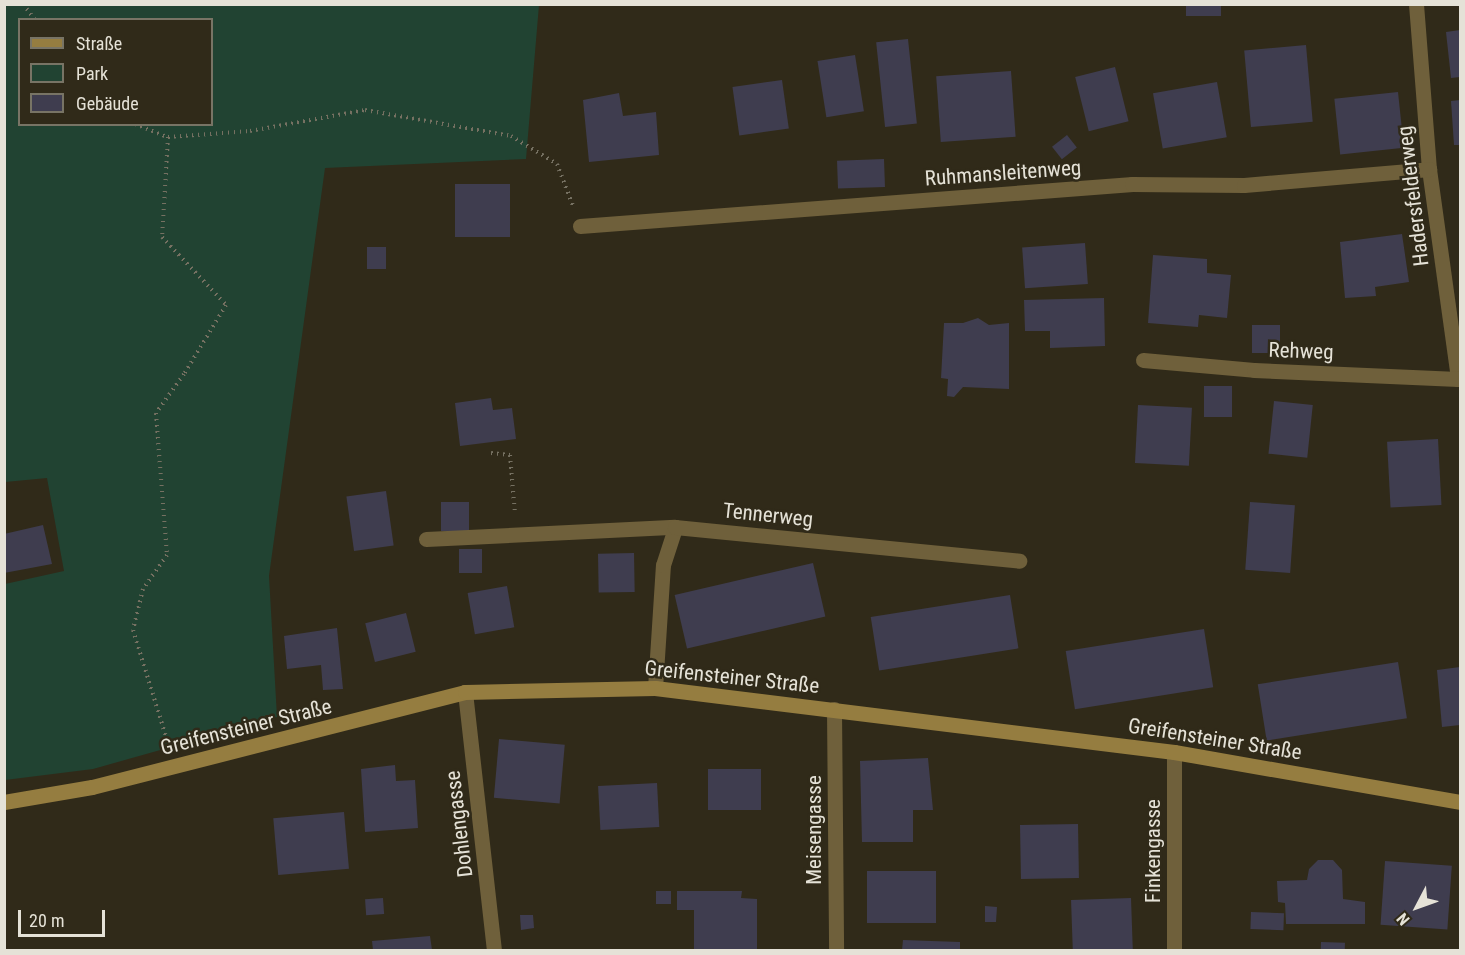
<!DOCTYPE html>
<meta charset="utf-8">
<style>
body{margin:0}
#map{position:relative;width:1465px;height:955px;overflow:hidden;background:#302a19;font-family:"Roboto Condensed",sans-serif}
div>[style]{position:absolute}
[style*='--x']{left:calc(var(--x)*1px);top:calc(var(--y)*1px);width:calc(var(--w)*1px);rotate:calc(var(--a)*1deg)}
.green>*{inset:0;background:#214332}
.building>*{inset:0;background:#3f3d4f;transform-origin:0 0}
.path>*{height:4px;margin-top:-2px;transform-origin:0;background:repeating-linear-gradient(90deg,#767162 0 1.5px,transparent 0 6px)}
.lane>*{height:15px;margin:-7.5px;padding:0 7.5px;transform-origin:7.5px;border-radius:7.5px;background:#6f603b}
.street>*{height:15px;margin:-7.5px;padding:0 7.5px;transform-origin:7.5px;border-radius:7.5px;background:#6f603b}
.secondary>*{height:15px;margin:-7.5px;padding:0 7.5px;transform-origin:7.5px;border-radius:7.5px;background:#957d40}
span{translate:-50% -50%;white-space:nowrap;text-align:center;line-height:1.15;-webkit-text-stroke:5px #302a19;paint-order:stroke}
.street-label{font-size:21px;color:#e5e2d7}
.frame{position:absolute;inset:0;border:6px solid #e5e2d7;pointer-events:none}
.legend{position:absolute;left:18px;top:18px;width:195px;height:108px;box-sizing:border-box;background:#302a19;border:2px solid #787465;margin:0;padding:8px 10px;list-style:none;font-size:18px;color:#e5e2d7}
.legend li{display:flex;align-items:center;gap:12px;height:30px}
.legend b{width:30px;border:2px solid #787465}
.north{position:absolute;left:1387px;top:877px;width:60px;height:60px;-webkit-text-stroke:4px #302a19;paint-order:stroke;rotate:229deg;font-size:16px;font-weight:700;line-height:24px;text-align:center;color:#e5e2d7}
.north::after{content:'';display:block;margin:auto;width:21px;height:27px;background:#e5e2d7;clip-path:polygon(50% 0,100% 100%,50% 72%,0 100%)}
.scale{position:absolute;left:18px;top:910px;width:87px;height:27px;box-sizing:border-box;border:3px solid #e5e2d7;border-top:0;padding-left:8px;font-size:18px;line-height:21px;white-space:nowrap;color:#e5e2d7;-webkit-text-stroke:4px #302a19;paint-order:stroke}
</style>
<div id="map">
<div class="green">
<div style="clip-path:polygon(evenodd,5px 4px,539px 5px,526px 159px,325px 168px,269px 576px,277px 717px,93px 769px,5px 780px,5px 584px,64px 571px,47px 478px,5px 482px,5px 4px,20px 20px,212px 20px,212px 124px,20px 124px,20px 20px)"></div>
</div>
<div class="building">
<div style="left:1186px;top:4px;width:35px;height:12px"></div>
<div style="clip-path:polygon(1460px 30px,1460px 77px,1451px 78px,1446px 32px)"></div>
<div style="left:908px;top:39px;width:85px;height:32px;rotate:84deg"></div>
<div style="left:1306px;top:45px;width:77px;height:62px;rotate:85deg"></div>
<div style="left:855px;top:55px;width:57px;height:38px;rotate:81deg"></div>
<div style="left:1115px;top:67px;width:56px;height:41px;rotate:76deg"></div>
<div style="left:1011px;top:71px;width:66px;height:75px;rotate:86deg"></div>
<div style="left:782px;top:80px;width:49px;height:50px;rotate:82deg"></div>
<div style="left:1217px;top:82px;width:56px;height:65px;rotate:80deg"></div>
<div style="left:1398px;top:92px;width:56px;height:64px;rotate:84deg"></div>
<div style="clip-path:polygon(619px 93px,623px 116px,656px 112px,659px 155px,589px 162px,583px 100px)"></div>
<div style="clip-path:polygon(1460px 100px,1460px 145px,1454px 145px,1451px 101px)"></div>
<div style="left:1067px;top:135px;width:16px;height:19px;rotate:52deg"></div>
<div style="left:884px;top:159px;width:28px;height:47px;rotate:88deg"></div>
<div style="left:455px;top:184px;width:55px;height:53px"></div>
<div style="clip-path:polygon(1402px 234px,1409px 282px,1375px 287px,1376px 296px,1345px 298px,1340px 242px)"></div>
<div style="left:1085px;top:243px;width:41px;height:63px;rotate:86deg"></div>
<div style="left:367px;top:247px;width:19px;height:22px"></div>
<div style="clip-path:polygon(1153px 255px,1207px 259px,1207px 273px,1231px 275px,1227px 318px,1199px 315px,1198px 327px,1148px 323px)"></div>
<div style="clip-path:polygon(1104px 298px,1105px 346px,1050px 348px,1050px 331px,1025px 331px,1024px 300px)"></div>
<div style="clip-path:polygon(978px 318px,989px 325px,1009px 323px,1009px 389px,963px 387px,954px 397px,947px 396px,948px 379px,941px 378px,944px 323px,963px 323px)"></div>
<div style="left:1252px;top:325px;width:28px;height:28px"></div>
<div style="left:1204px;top:386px;width:28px;height:31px"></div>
<div style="clip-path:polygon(491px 398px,493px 410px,512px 408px,516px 439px,460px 446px,455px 403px)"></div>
<div style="left:1274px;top:401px;width:39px;height:53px;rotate:6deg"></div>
<div style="left:1138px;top:405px;width:54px;height:58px;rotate:3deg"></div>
<div style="left:1438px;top:439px;width:66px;height:51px;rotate:87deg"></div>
<div style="left:386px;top:491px;width:55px;height:40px;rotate:82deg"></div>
<div style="left:469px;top:502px;width:29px;height:28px;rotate:90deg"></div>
<div style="left:1250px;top:502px;width:45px;height:68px;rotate:4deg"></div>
<div style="clip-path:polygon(43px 525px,52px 564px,4px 573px,4px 534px)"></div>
<div style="left:459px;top:549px;width:23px;height:24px"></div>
<div style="left:634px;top:553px;width:39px;height:36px;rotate:89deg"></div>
<div style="left:813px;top:563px;width:55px;height:142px;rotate:77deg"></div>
<div style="left:507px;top:586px;width:42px;height:40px;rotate:80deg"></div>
<div style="left:1010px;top:595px;width:54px;height:141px;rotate:81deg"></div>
<div style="left:406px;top:613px;width:40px;height:42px;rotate:76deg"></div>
<div style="clip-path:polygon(337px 628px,343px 689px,323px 690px,321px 665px,287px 669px,284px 636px)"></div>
<div style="left:1204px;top:629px;width:59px;height:140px;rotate:81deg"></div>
<div style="left:1398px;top:662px;width:57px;height:142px;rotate:81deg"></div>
<div style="clip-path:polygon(1460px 667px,1460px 725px,1442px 727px,1437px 670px)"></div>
<div style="left:499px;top:739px;width:66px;height:59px;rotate:5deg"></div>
<div style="clip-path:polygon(928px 758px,933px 810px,913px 810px,913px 842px,862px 842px,860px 761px)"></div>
<div style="clip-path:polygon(395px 765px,396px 781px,415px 780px,418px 828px,365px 832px,361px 769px)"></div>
<div style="left:708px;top:769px;width:53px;height:41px"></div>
<div style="left:657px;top:783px;width:44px;height:59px;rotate:87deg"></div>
<div style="left:344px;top:812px;width:57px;height:71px;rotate:85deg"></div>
<div style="left:1078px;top:824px;width:54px;height:58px;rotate:89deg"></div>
<div style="clip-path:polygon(1318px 860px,1333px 860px,1342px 870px,1343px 899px,1365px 902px,1365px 924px,1286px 924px,1285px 903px,1278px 902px,1277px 881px,1307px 880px,1309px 869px)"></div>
<div style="left:1385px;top:861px;width:67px;height:64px;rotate:4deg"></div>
<div style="left:936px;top:871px;width:52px;height:69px;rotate:90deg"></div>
<div style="left:656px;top:891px;width:15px;height:13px"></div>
<div style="clip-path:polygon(677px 891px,742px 891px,741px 898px,757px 899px,757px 950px,694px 950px,694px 910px,677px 910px)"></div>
<div style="left:383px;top:898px;width:16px;height:18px;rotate:86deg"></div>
<div style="left:1131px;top:898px;width:51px;height:60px;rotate:88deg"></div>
<div style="clip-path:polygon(985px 906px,997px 907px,996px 922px,985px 922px)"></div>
<div style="left:1251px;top:912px;width:33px;height:17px;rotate:2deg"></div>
<div style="clip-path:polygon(520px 915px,533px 915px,534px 928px,521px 930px)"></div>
<div style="clip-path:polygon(430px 936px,432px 950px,373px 950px,372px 941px)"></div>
<div style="clip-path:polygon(903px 940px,960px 942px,960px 950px,902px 950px)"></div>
<div style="left:1321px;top:942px;width:24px;height:8px;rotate:2deg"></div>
</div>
<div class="path">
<div style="--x:23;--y:4;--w:20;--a:53"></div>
<div style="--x:135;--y:124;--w:35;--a:22"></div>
<div style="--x:168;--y:137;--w:100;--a:93.4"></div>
<div style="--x:162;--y:237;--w:93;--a:46.7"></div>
<div style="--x:226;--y:305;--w:81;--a:121.3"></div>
<div style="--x:184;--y:374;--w:48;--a:125.7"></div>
<div style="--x:156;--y:413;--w:142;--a:85.6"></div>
<div style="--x:167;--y:555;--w:42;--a:125.2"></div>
<div style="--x:143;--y:589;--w:42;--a:103.7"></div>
<div style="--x:133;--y:630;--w:121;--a:72.8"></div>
<div style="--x:168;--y:137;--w:82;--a:-4.2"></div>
<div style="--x:250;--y:131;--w:117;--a:-10.3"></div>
<div style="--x:365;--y:110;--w:148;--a:10.1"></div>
<div style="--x:511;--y:136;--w:54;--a:31.3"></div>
<div style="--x:557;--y:164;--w:45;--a:69.1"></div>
<div style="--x:491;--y:453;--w:19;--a:6"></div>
<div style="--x:510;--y:455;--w:58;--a:85.1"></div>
</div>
<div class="lane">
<div style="--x:426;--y:539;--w:249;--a:-2.8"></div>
</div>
<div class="street">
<div style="--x:1416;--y:4;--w:166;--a:85.5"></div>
<div style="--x:1429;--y:169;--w:212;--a:82.1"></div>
<div style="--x:1458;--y:379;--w:2;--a:-27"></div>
<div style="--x:580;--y:226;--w:554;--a:-4.35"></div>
<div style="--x:1132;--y:184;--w:112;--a:0.5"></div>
<div style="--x:1244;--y:185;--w:186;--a:-4.9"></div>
<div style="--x:1143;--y:360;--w:111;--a:5.1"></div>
<div style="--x:1254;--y:370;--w:204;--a:2.5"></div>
<div style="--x:655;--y:688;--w:123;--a:-86.3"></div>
<div style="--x:663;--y:565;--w:40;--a:-72"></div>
<div style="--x:675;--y:527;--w:346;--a:5.6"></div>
<div style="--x:465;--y:692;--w:260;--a:83.6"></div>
<div style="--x:834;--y:709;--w:241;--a:89.5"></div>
<div style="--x:1174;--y:950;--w:198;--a:-90"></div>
</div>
<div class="secondary">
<div style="--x:4;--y:802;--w:89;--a:-9.7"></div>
<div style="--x:92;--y:787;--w:385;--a:-14.3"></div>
<div style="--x:465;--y:692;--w:190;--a:-1.2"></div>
<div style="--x:655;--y:688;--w:523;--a:7.03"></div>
<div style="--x:1174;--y:752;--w:290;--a:9.9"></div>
</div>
<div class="street-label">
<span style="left:1003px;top:173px;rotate:-4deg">Ruhmansleitenweg</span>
<span style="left:1413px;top:196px;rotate:-97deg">Hadersfelderweg</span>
<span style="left:1301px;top:351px;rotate:2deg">Rehweg</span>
<span style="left:768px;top:515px;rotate:6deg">Tennerweg</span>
<span style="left:732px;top:677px;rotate:6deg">Greifensteiner Straße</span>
<span style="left:246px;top:727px;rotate:-14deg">Greifensteiner Straße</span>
<span style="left:1215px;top:739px;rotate:9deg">Greifensteiner Straße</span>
<span style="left:459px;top:824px;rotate:-97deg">Dohlengasse</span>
<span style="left:814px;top:830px;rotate:-90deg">Meisengasse</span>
<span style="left:1153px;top:851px;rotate:-90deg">Finkengasse</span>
</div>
<div class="frame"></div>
<ul class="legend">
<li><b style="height:8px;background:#957d40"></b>Straße</li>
<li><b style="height:16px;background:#214332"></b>Park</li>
<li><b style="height:16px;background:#3f3d4f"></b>Gebäude</li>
</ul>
<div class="north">N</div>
<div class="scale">20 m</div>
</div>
